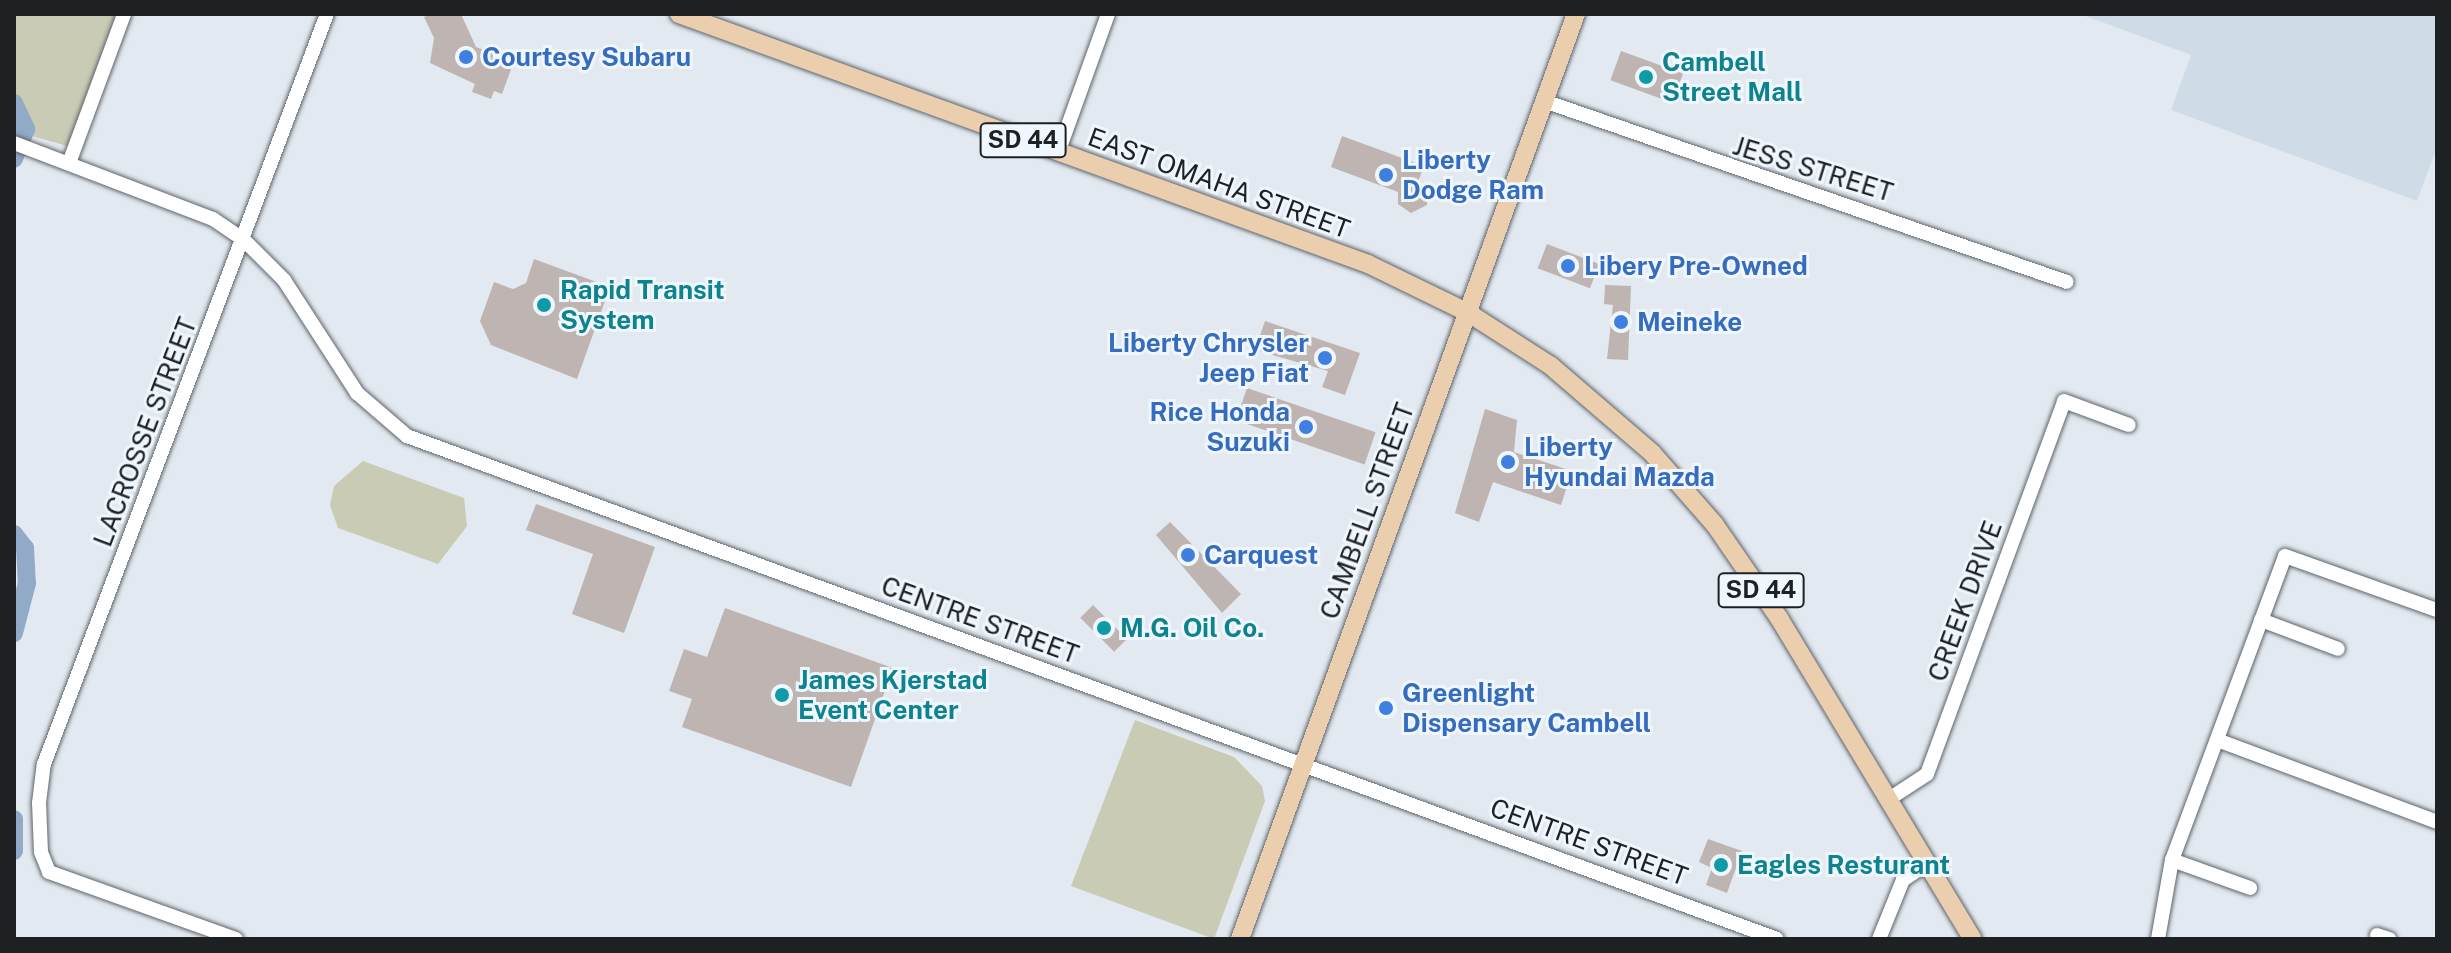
<!DOCTYPE html>
<style>
body{margin:0}
#map{position:relative;width:2451px;height:953px;overflow:hidden;background:#e2e9f0;font-family:"Public Sans",sans-serif}
div>[style]{position:absolute}
[style*='--x']{left:calc(var(--x)*1px);top:calc(var(--y)*1px);width:calc(var(--w)*1px);rotate:calc(var(--a)*1deg)}
.built>*{inset:0;background:#cfdce8}
.green>*{inset:0;background:#c9cbb4}
.river>*{height:18px;margin:-9px;padding:0 9px;transform-origin:9px;border-radius:9px;background:#91aac8}
.building>*{inset:0;background:#beb4b1;transform-origin:0 0}
.roads{filter:drop-shadow(0 0 2px #5e646a) drop-shadow(0 0 2px #5e646a)}
.minor>*{height:14px;margin:-7px;padding:0 7px;transform-origin:7px;border-radius:7px;background:#fff}
.major>*{height:18px;margin:-9px;padding:0 9px;transform-origin:9px;border-radius:9px;background:#ebcead}
.dots>*{width:22px;height:22px;translate:-50% -50%;box-sizing:border-box;border:4px solid #eff6fd;border-radius:50%}
span{translate:-50% -50%;white-space:nowrap;text-align:center;line-height:1.15;-webkit-text-stroke:6px #eff6fd;paint-order:stroke}
.shield-label span{padding:2px 6px;background:#eff6fd;border:2px solid;border-radius:6px;-webkit-text-stroke-width:0}
.shield-label{font-size:24px;color:#1e2123;font-weight:700}
.shop-label{font-size:26px;color:#366cbe;font-weight:700}
.left{translate:0 -50%;text-align:left}
.right{translate:-100% -50%;text-align:right}
.culture-label{font-size:26px;color:#0d838f;font-weight:700}
.street-label{font-size:26px;color:#1e2123}
.frame{position:absolute;inset:0;border:16px solid #1e2123;pointer-events:none}
</style>
<div id="map">
<div class="built">
<div style="clip-path:polygon(2080px 14px,2437px 14px,2437px 147px,2417px 201px,2171px 110px,2191px 55px)"></div>
</div>
<div class="green">
<div style="clip-path:polygon(14px 14px,119px 14px,71px 147px,14px 131px)"></div>
<div style="clip-path:polygon(363px 461px,464px 498px,467px 526px,438px 564px,338px 528px,330px 505px,334px 486px)"></div>
<div style="clip-path:polygon(1135px 720px,1234px 757px,1262px 786px,1265px 801px,1214px 939px,1071px 886px)"></div>
</div>
<div class="river">
<div style="--x:14;--y:103;--w:29;--a:65"></div>
<div style="--x:26;--y:129;--w:32;--a:112"></div>
<div style="--x:14;--y:534;--w:18;--a:52"></div>
<div style="--x:25;--y:548;--w:35;--a:87"></div>
<div style="--x:27;--y:583;--w:52;--a:104.6"></div>
<div style="--x:14;--y:819;--w:32;--a:90"></div>
</div>
<div class="building">
<div style="clip-path:polygon(431px 14px,461px 14px,476px 47px,514px 61px,502px 94px,494px 91px,491px 99px,472px 92px,475px 84px,430px 63px,434px 38px,424px 17px)"></div>
<div style="left:1621px;top:51px;width:66px;height:31px;rotate:20deg"></div>
<div style="clip-path:polygon(1342px 136px,1424px 166px,1418px 182px,1428px 188px,1427px 205px,1411px 213px,1398px 204px,1398px 192px,1331px 167px)"></div>
<div style="left:1547px;top:244px;width:56px;height:26px;rotate:21deg"></div>
<div style="clip-path:polygon(534px 259px,610px 287px,577px 379px,491px 345px,480px 321px,494px 282px,513px 289px,526px 283px)"></div>
<div style="clip-path:polygon(1605px 285px,1631px 286px,1628px 360px,1607px 359px,1613px 305px,1604px 304px)"></div>
<div style="clip-path:polygon(1265px 321px,1360px 353px,1345px 395px,1322px 387px,1328px 371px,1255px 350px)"></div>
<div style="left:1247px;top:388px;width:136px;height:34px;rotate:19deg"></div>
<div style="clip-path:polygon(1485px 409px,1517px 420px,1514px 452px,1572px 471px,1561px 505px,1493px 482px,1479px 522px,1455px 513px)"></div>
<div style="clip-path:polygon(536px 504px,655px 547px,624px 633px,572px 614px,593px 554px,526px 530px)"></div>
<div style="clip-path:polygon(1170px 522px,1241px 594px,1222px 613px,1156px 535px)"></div>
<div style="left:1093px;top:605px;width:48px;height:18px;rotate:45deg"></div>
<div style="clip-path:polygon(725px 608px,893px 668px,851px 787px,682px 727px,692px 699px,669px 691px,684px 649px,707px 657px)"></div>
<div style="clip-path:polygon(1708px 839px,1742px 851px,1727px 893px,1706px 885px,1712px 868px,1699px 862px)"></div>
</div>
<div class="roads">
<div class="minor">
<div style="--x:1544;--y:101;--w:553;--a:19.09"></div>
<div style="--x:14;--y:143;--w:213;--a:20.9"></div>
<div style="--x:213;--y:219;--w:37;--a:34"></div>
<div style="--x:244;--y:240;--w:57;--a:45"></div>
<div style="--x:284;--y:280;--w:135;--a:57.1"></div>
<div style="--x:357;--y:393;--w:66;--a:40.7"></div>
<div style="--x:407;--y:436;--w:1459;--a:20.16"></div>
<div style="--x:1058;--y:153;--w:148;--a:-70.2"></div>
<div style="--x:69;--y:163;--w:159;--a:-69.7"></div>
<div style="--x:2261;--y:620;--w:82;--a:20.6"></div>
<div style="--x:2217;--y:740;--w:235;--a:20.4"></div>
<div style="--x:1889;--y:799;--w:45;--a:-33.3"></div>
<div style="--x:1927;--y:774;--w:397;--a:-69.8"></div>
<div style="--x:2064;--y:401;--w:69;--a:20.3"></div>
<div style="--x:2172;--y:860;--w:83;--a:19.7"></div>
<div style="--x:2377;--y:935;--w:13;--a:18"></div>
<div style="--x:236;--y:939;--w:199;--a:-160.3"></div>
<div style="--x:49;--y:872;--w:22;--a:-112"></div>
<div style="--x:41;--y:852;--w:49;--a:-92.3"></div>
<div style="--x:39;--y:803;--w:39;--a:-83"></div>
<div style="--x:44;--y:764;--w:802;--a:-69.33"></div>
<div style="--x:1879;--y:939;--w:64;--a:-67.9"></div>
<div style="--x:1903;--y:880;--w:29;--a:-34"></div>
<div style="--x:2158;--y:939;--w:80;--a:-80"></div>
<div style="--x:2172;--y:860;--w:324;--a:-69.6"></div>
<div style="--x:2285;--y:556;--w:161;--a:19.6"></div>
</div>
<div class="major">
<div style="--x:679;--y:14;--w:733;--a:19.94"></div>
<div style="--x:1368;--y:264;--w:110;--a:25.9"></div>
<div style="--x:1467;--y:312;--w:100;--a:32.7"></div>
<div style="--x:1551;--y:366;--w:133;--a:40.7"></div>
<div style="--x:1652;--y:453;--w:96;--a:48.8"></div>
<div style="--x:1715;--y:525;--w:113;--a:55.5"></div>
<div style="--x:1779;--y:618;--w:375;--a:58.9"></div>
<div style="--x:1240;--y:939;--w:984;--a:-70.04"></div>
</div>
</div>
<div class="dots">
<div style="left:466px;top:57px;background:#3f7fe0"></div>
<div style="left:1646px;top:77px;background:#0f9aa8"></div>
<div style="left:1386px;top:175px;background:#3f7fe0"></div>
<div style="left:1568px;top:266px;background:#3f7fe0"></div>
<div style="left:544px;top:305px;background:#0f9aa8"></div>
<div style="left:1621px;top:322px;background:#3f7fe0"></div>
<div style="left:1325px;top:358px;background:#3f7fe0"></div>
<div style="left:1306px;top:427px;background:#3f7fe0"></div>
<div style="left:1508px;top:462px;background:#3f7fe0"></div>
<div style="left:1188px;top:555px;background:#3f7fe0"></div>
<div style="left:1104px;top:628px;background:#0f9aa8"></div>
<div style="left:782px;top:695px;background:#0f9aa8"></div>
<div style="left:1386px;top:708px;background:#3f7fe0"></div>
<div style="left:1721px;top:865px;background:#0f9aa8"></div>
</div>
<div class="shield-label">
<span style="left:1023px;top:140px">SD 44</span>
<span style="left:1761px;top:590px">SD 44</span>
</div>
<div class="shop-label">
<span class="left" style="left:482px;top:57px">Courtesy Subaru</span>
<span class="left" style="left:1402px;top:175px">Liberty<br>Dodge Ram</span>
<span class="left" style="left:1584px;top:266px">Libery Pre-Owned</span>
<span class="left" style="left:1637px;top:322px">Meineke</span>
<span class="right" style="left:1309px;top:358px">Liberty Chrysler<br>Jeep Fiat</span>
<span class="right" style="left:1290px;top:427px">Rice Honda<br>Suzuki</span>
<span class="left" style="left:1524px;top:462px">Liberty<br>Hyundai Mazda</span>
<span class="left" style="left:1204px;top:555px">Carquest</span>
<span class="left" style="left:1402px;top:708px">Greenlight<br>Dispensary Cambell</span>
</div>
<div class="culture-label">
<span class="left" style="left:1662px;top:77px">Cambell<br>Street Mall</span>
<span class="left" style="left:560px;top:305px">Rapid Transit<br>System</span>
<span class="left" style="left:1120px;top:628px">M.G. Oil Co.</span>
<span class="left" style="left:798px;top:695px">James Kjerstad<br>Event Center</span>
<span class="left" style="left:1737px;top:865px">Eagles Resturant</span>
</div>
<div class="street-label">
<span style="left:1813px;top:169px;rotate:17deg">JESS STREET</span>
<span style="left:1219px;top:183px;rotate:20deg">EAST OMAHA STREET</span>
<span style="left:145px;top:432px;rotate:-69deg">LACROSSE STREET</span>
<span style="left:1367px;top:511px;rotate:-70deg">CAMBELL STREET</span>
<span style="left:1965px;top:601px;rotate:-70deg">CREEK DRIVE</span>
<span style="left:980px;top:620px;rotate:20deg">CENTRE STREET</span>
<span style="left:1589px;top:842px;rotate:20deg">CENTRE STREET</span>
</div>
<div class="frame"></div>
</div>
